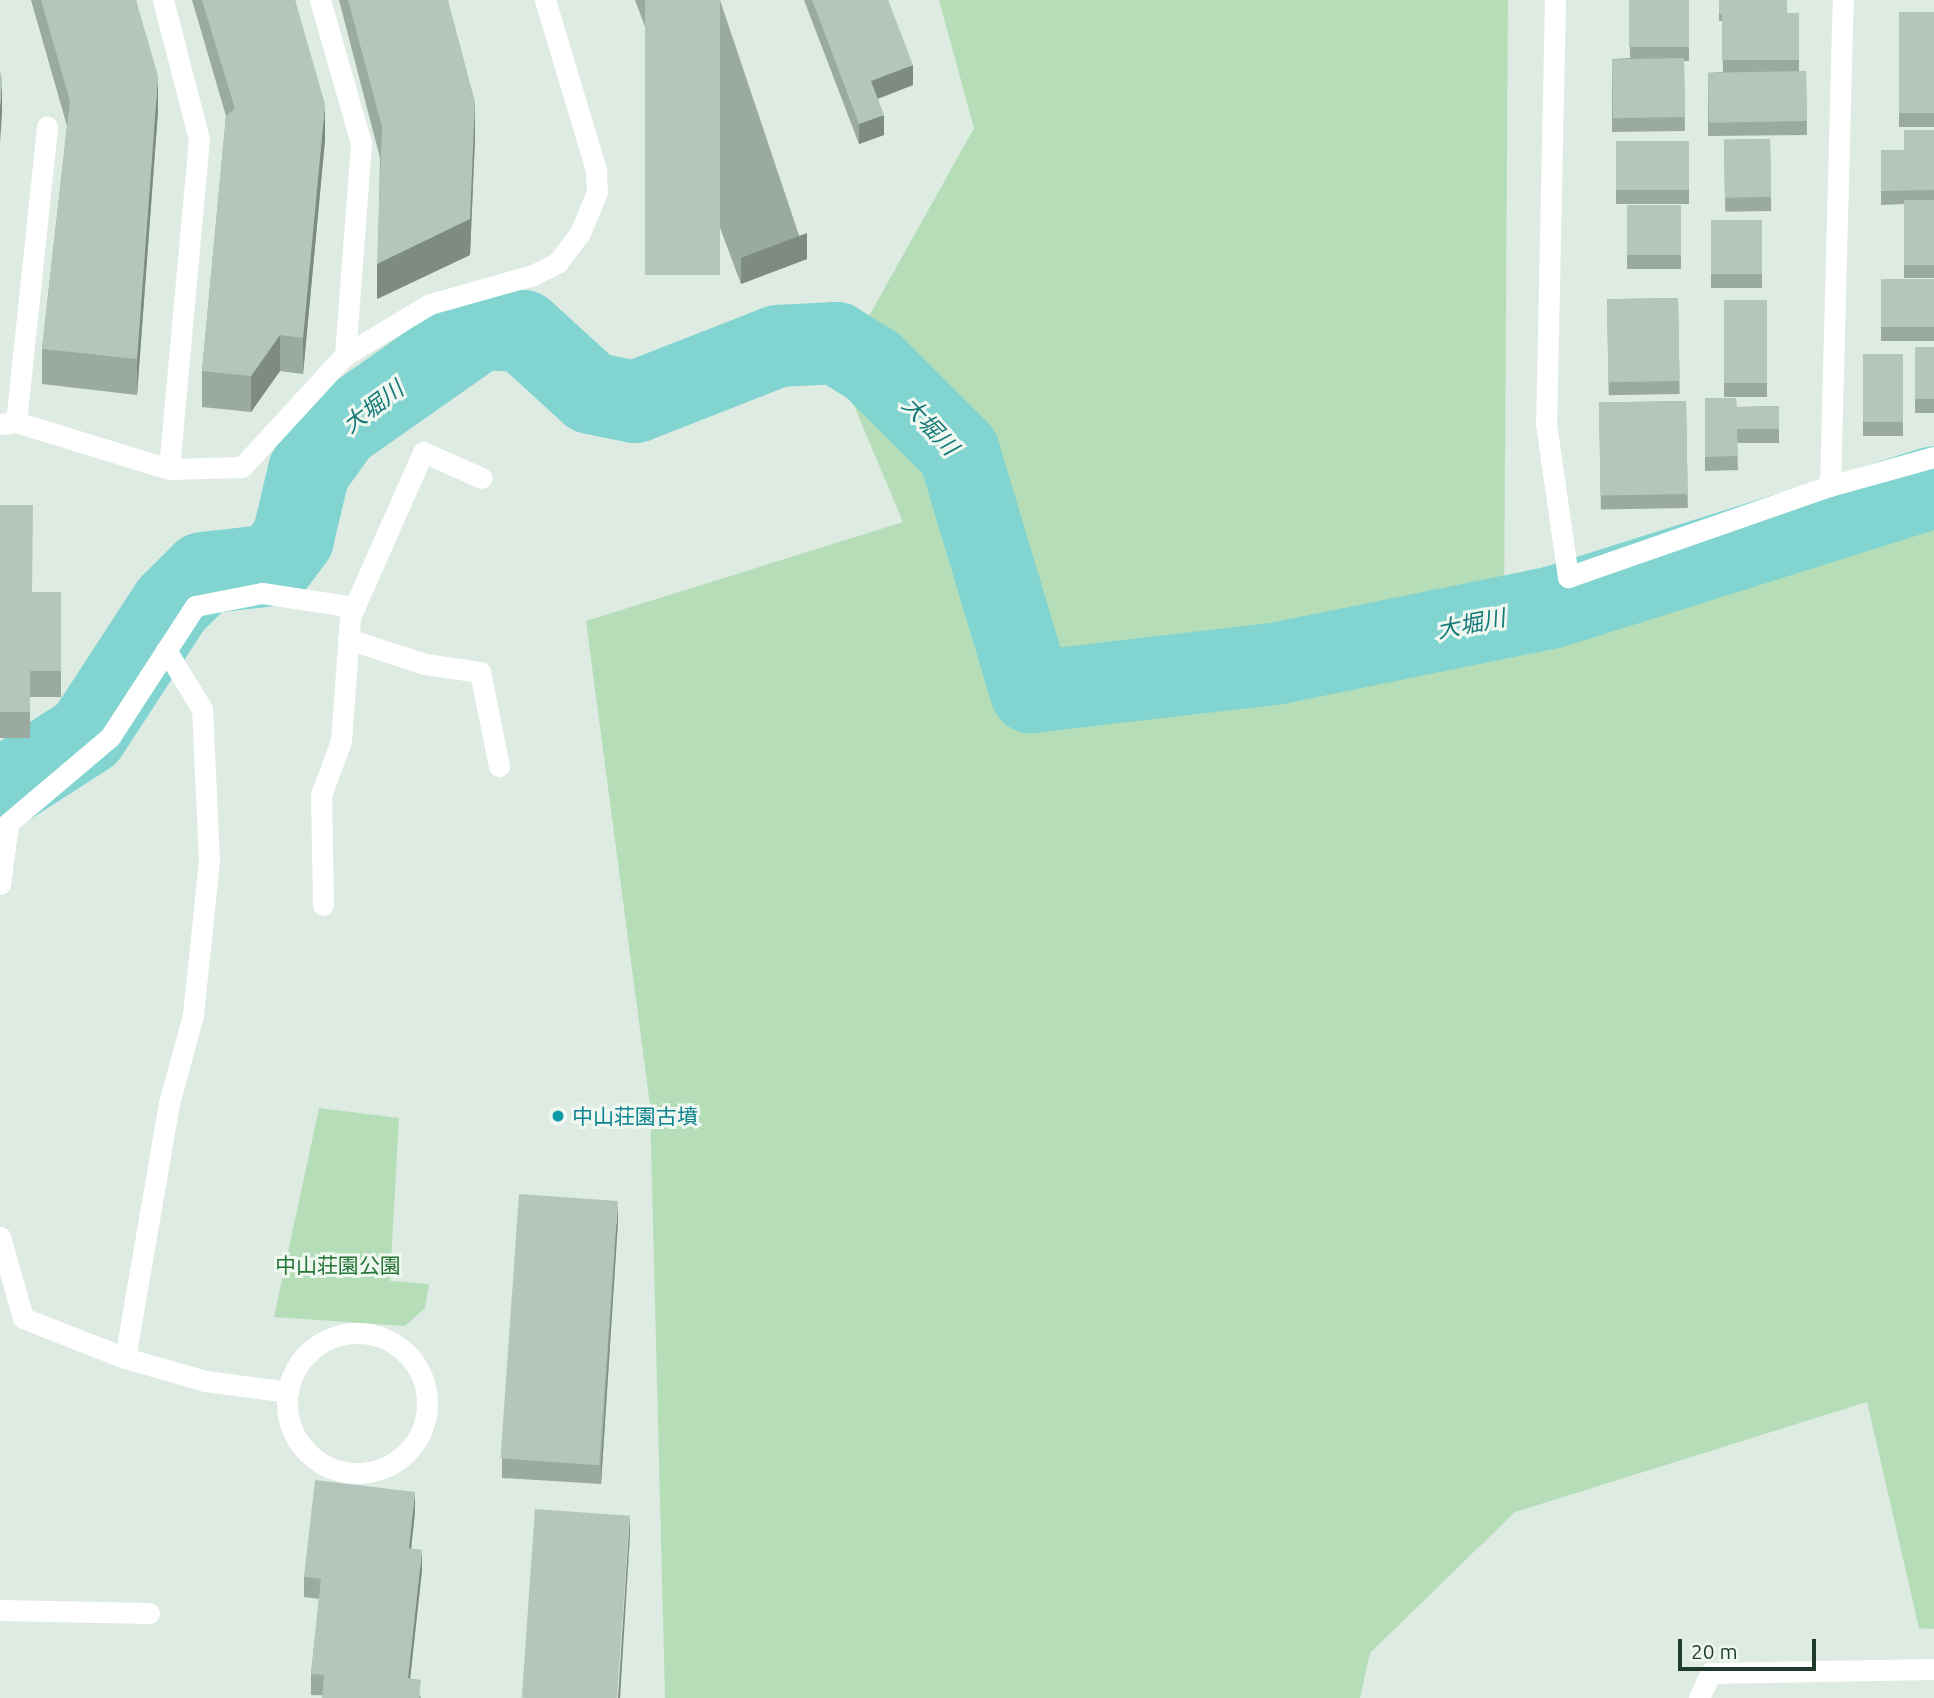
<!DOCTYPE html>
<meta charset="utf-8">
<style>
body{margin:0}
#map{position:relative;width:1934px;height:1698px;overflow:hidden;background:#deebe3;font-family:Ubuntu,"Noto Sans JP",sans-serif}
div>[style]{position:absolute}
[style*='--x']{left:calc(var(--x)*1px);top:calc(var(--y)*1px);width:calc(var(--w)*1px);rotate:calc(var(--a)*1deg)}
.green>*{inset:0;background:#b5deb8}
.river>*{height:82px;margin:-41px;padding:0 41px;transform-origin:41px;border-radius:41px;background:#82d4d1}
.minor>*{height:21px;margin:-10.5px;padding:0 10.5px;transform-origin:10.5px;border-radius:10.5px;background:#fff}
.minor>.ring{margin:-10.5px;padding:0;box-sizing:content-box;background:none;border:21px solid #fff;border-radius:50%}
.wall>*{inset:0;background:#9aaaa1;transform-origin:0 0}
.shaded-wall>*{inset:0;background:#7d8b83}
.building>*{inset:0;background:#b3c6bb;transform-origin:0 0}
.dots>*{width:19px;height:19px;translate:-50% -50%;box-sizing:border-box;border:4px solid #eff7f1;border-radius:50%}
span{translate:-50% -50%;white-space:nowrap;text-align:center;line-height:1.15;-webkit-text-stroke:6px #eff7f1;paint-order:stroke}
.culture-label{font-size:21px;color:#0d838f}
.left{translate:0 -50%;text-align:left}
.park-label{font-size:21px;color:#267435}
.water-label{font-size:23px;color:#167a78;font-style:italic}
.scale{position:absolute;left:1678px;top:1639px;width:138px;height:32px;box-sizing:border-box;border:4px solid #1f3b2e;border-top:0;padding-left:9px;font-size:21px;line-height:24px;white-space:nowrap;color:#1f3b2e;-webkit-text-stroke:5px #eff7f1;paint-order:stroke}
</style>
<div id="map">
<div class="green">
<div style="clip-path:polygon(939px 0,1508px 0,1504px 613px,1934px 516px,1934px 1629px,1919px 1628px,1867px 1402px,1515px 1512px,1370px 1653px,1360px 1698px,665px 1698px,650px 1105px,586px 621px,903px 522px,839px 370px,974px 128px)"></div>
<div style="clip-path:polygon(319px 1108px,399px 1118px,390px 1281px,429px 1284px,425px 1308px,405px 1326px,274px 1317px)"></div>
</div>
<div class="river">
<div style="--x:0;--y:790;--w:103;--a:-32.8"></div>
<div style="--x:87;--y:734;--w:154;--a:-56.9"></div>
<div style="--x:171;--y:605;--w:45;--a:-45"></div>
<div style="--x:203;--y:573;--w:70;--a:-6.5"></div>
<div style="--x:273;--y:565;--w:34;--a:-53"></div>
<div style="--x:293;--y:538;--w:69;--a:-76.6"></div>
<div style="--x:309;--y:471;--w:53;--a:-54.2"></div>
<div style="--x:340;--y:428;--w:172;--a:-35.1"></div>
<div style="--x:481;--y:329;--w:42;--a:2.7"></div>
<div style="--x:523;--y:331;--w:92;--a:42.4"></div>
<div style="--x:591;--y:393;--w:45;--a:11.6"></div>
<div style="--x:635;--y:402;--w:154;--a:-21.4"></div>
<div style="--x:778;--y:346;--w:58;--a:-3"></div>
<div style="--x:836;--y:343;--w:44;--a:31.9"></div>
<div style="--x:873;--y:366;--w:122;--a:45"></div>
<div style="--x:959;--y:452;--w:251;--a:73.3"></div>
<div style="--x:1031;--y:692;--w:245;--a:-6.6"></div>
<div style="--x:1274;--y:664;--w:286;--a:-11.5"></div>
<div style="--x:1554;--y:607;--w:398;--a:-17.5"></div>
</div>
<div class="minor">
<div style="--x:163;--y:0;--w:144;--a:75.5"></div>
<div style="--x:199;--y:139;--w:331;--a:95.2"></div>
<div style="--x:320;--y:0;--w:149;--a:74"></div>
<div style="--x:361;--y:143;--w:213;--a:94.3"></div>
<div style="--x:1555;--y:0;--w:424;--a:91.2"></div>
<div style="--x:1546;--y:424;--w:155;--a:81.8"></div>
<div style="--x:1568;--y:577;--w:277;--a:-19.2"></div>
<div style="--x:1830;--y:486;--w:486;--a:-88.5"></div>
<div style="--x:16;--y:422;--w:297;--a:-84"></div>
<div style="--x:0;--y:424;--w:16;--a:-7"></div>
<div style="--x:16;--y:422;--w:160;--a:17.1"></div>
<div style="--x:169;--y:469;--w:73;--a:-1.6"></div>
<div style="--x:242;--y:467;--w:152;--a:-47.4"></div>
<div style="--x:345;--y:355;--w:99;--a:-31"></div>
<div style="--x:430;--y:304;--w:107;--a:-15.7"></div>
<div style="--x:533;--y:275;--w:28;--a:-27"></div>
<div style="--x:558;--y:262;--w:36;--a:-53"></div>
<div style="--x:580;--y:233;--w:44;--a:-67.5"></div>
<div style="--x:597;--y:192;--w:22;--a:-93"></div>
<div style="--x:596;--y:170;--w:177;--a:-106.7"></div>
<div style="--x:1830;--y:486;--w:108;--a:-15.6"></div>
<div style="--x:348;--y:639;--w:81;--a:18"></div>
<div style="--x:425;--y:664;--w:56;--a:8.3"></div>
<div style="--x:480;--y:672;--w:96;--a:78.6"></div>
<div style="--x:0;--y:830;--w:144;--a:-40.2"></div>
<div style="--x:110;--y:737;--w:156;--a:-57"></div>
<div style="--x:195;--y:606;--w:68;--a:-11"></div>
<div style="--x:262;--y:593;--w:94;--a:8.6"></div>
<div style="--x:0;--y:884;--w:61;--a:-82.4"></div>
<div style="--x:323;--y:905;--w:110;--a:-91"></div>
<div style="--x:321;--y:795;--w:58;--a:-69.7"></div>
<div style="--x:341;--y:741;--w:124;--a:-85.8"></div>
<div style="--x:350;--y:617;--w:180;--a:-66.1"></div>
<div style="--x:423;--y:452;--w:64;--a:23.8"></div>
<div style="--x:0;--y:1237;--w:84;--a:74.1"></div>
<div style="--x:23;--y:1318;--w:110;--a:21.4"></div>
<div style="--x:125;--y:1358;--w:83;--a:16"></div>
<div style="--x:205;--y:1381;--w:84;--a:7.5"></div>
<div class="ring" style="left:287px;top:1333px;width:119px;height:119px"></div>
<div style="--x:125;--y:1358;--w:259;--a:-80.2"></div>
<div style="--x:169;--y:1103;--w:91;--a:-74.7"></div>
<div style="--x:193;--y:1015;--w:155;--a:-84.1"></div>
<div style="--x:209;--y:861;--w:152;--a:-92.6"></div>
<div style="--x:202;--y:709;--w:69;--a:-121.4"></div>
<div style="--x:0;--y:1610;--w:149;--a:1.2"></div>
<div style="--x:1699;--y:1698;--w:27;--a:-66"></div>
<div style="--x:1710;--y:1673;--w:224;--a:-1"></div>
</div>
<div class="wall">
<div style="clip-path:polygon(31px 0,136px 0,158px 111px,137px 395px,42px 384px,42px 349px,67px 126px)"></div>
<div style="clip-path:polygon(192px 0,295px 0,325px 140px,303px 374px,280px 371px,251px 412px,202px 407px,202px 371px,226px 116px)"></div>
<div style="clip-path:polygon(339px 0,448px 0,475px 138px,470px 255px,377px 299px,380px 158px)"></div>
<div style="clip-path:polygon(635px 0,720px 0,807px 259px,741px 284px)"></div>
<div style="clip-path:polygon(804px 0,888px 0,913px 85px,878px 99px,884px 135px,859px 144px)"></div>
<div style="clip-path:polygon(1629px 0,1689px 0,1689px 61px,1684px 61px,1685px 131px,1612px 132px,1612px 59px,1630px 58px)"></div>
<div style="clip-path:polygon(1719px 0,1787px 13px,1799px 13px,1799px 72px,1806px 71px,1807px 135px,1708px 136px,1708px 73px,1723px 72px,1722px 21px,1719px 21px)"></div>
<div style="left:1899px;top:12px;width:35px;height:115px"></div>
<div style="clip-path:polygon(1934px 130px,1934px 278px,1904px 278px,1904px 204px,1881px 205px,1881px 150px,1904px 150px)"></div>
<div style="left:1770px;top:139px;width:72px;height:46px;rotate:89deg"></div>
<div style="left:1616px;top:141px;width:73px;height:63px"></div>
<div style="left:1681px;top:205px;width:64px;height:54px;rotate:90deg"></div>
<div style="left:1711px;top:220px;width:51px;height:68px"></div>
<div style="left:1934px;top:279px;width:62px;height:53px;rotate:90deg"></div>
<div style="left:1678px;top:298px;width:96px;height:71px;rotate:89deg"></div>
<div style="left:1724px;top:300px;width:43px;height:97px"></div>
<div style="left:1934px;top:347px;width:66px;height:19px;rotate:90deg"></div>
<div style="left:1903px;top:354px;width:82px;height:40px;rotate:90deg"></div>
<div style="clip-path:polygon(1705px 398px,1737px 407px,1779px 406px,1779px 443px,1737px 443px,1738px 470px,1705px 471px)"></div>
<div style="left:1686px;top:401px;width:107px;height:87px;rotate:89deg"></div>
<div style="clip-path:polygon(0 505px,32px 592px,61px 592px,61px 697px,30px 697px,30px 738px,0 738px)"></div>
<div style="clip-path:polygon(618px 1221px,601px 1484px,502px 1478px,502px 1458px)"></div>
<div style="clip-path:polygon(415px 1512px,411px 1548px,422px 1570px,410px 1678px,421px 1698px,311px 1695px,311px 1674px,319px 1599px,304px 1597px,304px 1577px)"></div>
</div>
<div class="shaded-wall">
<div style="clip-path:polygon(913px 65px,913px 85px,871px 101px,871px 81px)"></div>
<div style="clip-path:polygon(158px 76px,158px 111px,137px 395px,137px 359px)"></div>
<div style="clip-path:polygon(2px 79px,2px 114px,0 142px,0 107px)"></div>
<div style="clip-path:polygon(475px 102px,475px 138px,470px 255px,377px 299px,377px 264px)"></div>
<div style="clip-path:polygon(325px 104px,325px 140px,303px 374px,303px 338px)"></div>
<div style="clip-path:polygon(884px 115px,884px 135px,859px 144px,859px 124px)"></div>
<div style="clip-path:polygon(807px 233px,807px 259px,741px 284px,741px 258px)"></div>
<div style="clip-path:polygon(280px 335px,280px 371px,251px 412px,251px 376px)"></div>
<div style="clip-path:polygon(618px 1201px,618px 1221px,601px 1484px,601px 1464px)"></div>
<div style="clip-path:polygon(415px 1492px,415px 1512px,409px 1568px,409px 1548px)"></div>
<div style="clip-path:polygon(630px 1515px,630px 1535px,620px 1698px,618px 1698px)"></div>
<div style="clip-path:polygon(422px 1550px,422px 1570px,408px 1698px,408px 1678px)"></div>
</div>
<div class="building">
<div style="clip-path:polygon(41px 0,136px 0,158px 76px,137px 359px,42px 349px,70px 101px)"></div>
<div style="clip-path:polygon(202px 0,295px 0,325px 104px,303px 338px,280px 335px,251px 376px,202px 371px,226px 116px,235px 109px)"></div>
<div style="clip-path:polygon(348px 0,448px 0,475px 102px,470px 219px,377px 264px,382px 127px)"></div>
<div style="left:645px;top:0;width:75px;height:275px"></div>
<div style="clip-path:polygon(812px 0,888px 0,913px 65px,871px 81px,884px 115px,859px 124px)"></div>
<div style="left:1629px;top:0;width:60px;height:47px"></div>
<div style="left:1719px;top:0;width:68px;height:14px"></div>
<div style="left:1899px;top:12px;width:35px;height:101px"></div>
<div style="left:1799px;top:13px;width:47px;height:77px;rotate:90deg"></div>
<div style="left:1684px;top:58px;width:59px;height:72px;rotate:89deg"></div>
<div style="clip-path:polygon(0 71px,2px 79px,0 107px)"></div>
<div style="left:1806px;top:71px;width:50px;height:98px;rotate:89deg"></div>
<div style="clip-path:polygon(1904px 130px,1934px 130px,1934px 190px,1881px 191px,1881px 150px,1904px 150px)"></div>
<div style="left:1770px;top:139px;width:58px;height:46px;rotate:89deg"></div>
<div style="left:1616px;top:141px;width:73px;height:49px"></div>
<div style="left:1904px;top:200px;width:30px;height:65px"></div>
<div style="left:1681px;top:205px;width:50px;height:54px;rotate:90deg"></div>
<div style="left:1711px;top:220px;width:51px;height:54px"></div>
<div style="left:1934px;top:279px;width:48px;height:53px;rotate:90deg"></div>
<div style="left:1678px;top:298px;width:83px;height:71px;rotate:89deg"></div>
<div style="left:1724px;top:300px;width:43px;height:83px"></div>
<div style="left:1934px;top:347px;width:52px;height:19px;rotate:90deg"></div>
<div style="left:1903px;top:354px;width:68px;height:40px;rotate:90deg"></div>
<div style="clip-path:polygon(1705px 398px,1736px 398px,1737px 407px,1779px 406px,1779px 429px,1737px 429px,1738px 456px,1705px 457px)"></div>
<div style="left:1686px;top:401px;width:93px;height:87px;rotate:89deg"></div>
<div style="clip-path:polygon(0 505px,33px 505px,32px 592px,61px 592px,61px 671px,30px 671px,30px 712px,0 712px)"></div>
<div style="left:519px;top:1194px;width:99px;height:265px;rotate:4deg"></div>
<div style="clip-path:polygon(315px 1480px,415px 1492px,409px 1548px,422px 1550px,408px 1678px,421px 1680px,419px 1698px,322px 1698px,324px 1675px,311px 1674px,321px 1579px,304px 1577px)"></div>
<div style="left:535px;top:1509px;width:95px;height:189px;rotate:4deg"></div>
</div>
<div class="dots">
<div style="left:558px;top:1116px;background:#0f9aa8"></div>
</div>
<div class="culture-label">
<span class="left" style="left:572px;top:1116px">中山荘園古墳</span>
</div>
<div class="park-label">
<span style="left:338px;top:1265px">中山荘園公園</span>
</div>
<div class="water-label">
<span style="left:373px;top:407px;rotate:-37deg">大堀川</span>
<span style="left:930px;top:426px;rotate:47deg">大堀川</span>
<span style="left:1471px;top:624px;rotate:-11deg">大堀川</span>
</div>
<div class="scale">20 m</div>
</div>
